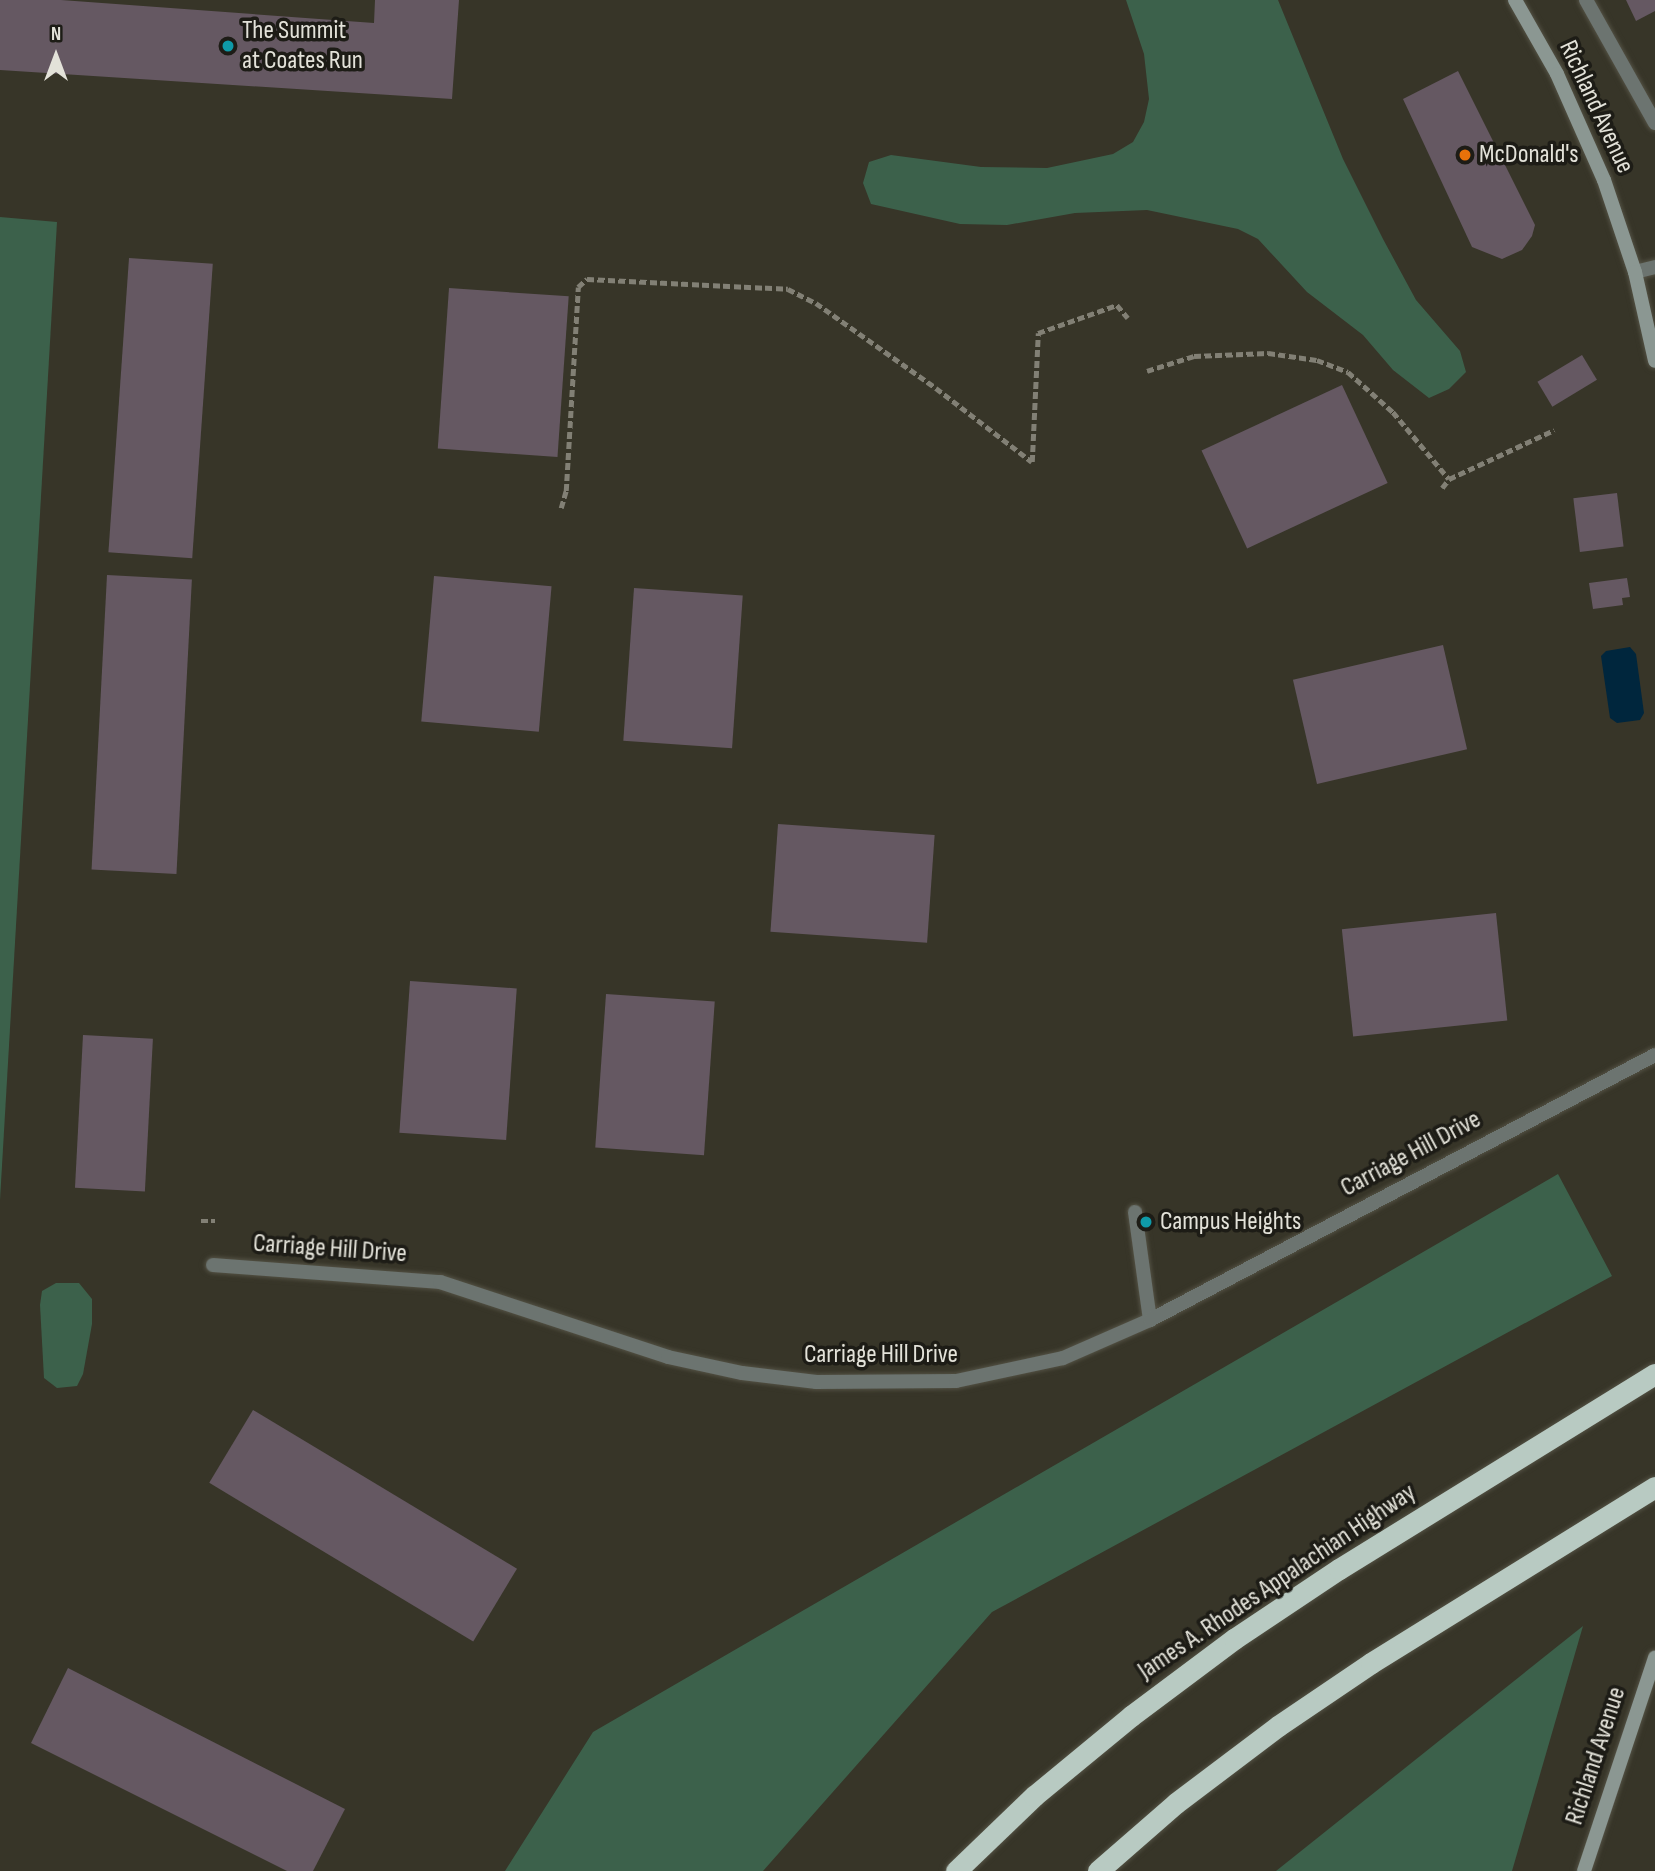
<!DOCTYPE html>
<style>
body{margin:0}
#map{position:relative;width:1655px;height:1871px;overflow:hidden;background:#373528;font-family:"Sofia Sans Condensed",sans-serif}
div>[style]{position:absolute}
[style*='--x']{left:calc(var(--x)*1px);top:calc(var(--y)*1px);width:calc(var(--w)*1px);rotate:calc(var(--a)*1deg)}
.green>*{inset:0;background:#3c614b}
.water>*{inset:0;background:#00263d}
.building>*{inset:0;background:#655862;transform-origin:0 0}
.path>*{height:4.5px;margin-top:-2.25px;transform-origin:0;background:repeating-linear-gradient(90deg,#828075 0 7px,transparent 0 10.5px)}
.roads{filter:drop-shadow(0 0 2px #535144) drop-shadow(0 0 2px #535144)}
.service>*{height:14px;margin:-7px;padding:0 7px;transform-origin:7px;border-radius:7px;background:#6c7470}
.minor>*{height:14px;margin:-7px;padding:0 7px;transform-origin:7px;border-radius:7px;background:#6c7470}
.secondary>*{height:14px;margin:-7px;padding:0 7px;transform-origin:7px;border-radius:7px;background:#8b9792}
.motorway>*{height:21px;margin:-10.5px;padding:0 10.5px;transform-origin:10.5px;border-radius:10.5px;background:#b8cac2}
.dots>*{width:19px;height:19px;translate:-50% -50%;box-sizing:border-box;border:4px solid #1d1c16;border-radius:50%}
span{translate:-50% -50%;white-space:nowrap;text-align:center;line-height:1.15;-webkit-text-stroke:7px #1d1c16;paint-order:stroke}
.poi-label{font-size:26px;color:#e3e2d9}
.left{translate:0 -50%;text-align:left}
.street-label{font-size:26px;color:#e3e2d9}
.north{position:absolute;left:21px;top:21px;width:70px;height:70px;-webkit-text-stroke:5px #1d1c16;paint-order:stroke;rotate:0deg;font-size:19px;font-weight:700;line-height:28px;text-align:center;color:#e3e2d9}
.north::after{content:'';display:block;margin:auto;width:24px;height:32px;background:#e3e2d9;clip-path:polygon(50% 0,100% 100%,50% 72%,0 100%)}
</style>
<div id="map">
<div class="green">
<div style="clip-path:polygon(1126px 0,1278px 0,1343px 159px,1383px 239px,1416px 300px,1460px 351px,1466px 372px,1449px 389px,1429px 398px,1393px 370px,1363px 335px,1307px 292px,1258px 239px,1238px 229px,1147px 210px,1075px 213px,1007px 225px,960px 224px,871px 204px,863px 183px,869px 162px,891px 155px,981px 167px,1047px 168px,1113px 154px,1133px 142px,1144px 122px,1149px 99px,1144px 54px)"></div>
<div style="clip-path:polygon(0 217px,57px 222px,0 1200px)"></div>
<div style="clip-path:polygon(1558px 1174px,1612px 1276px,992px 1612px,763px 1871px,505px 1871px,593px 1732px)"></div>
<div style="clip-path:polygon(56px 1283px,79px 1283px,92px 1299px,92px 1324px,83px 1374px,77px 1386px,57px 1388px,44px 1378px,40px 1305px,42px 1291px)"></div>
<div style="clip-path:polygon(1583px 1626px,1512px 1871px,1276px 1871px)"></div>
</div>
<div class="water">
<div style="clip-path:polygon(1630px 647px,1636px 654px,1644px 713px,1640px 720px,1617px 723px,1610px 718px,1601px 656px,1606px 651px)"></div>
</div>
<div class="building">
<div style="clip-path:polygon(0 0,61px 0,374px 23px,375px 0,459px 0,452px 99px,0 70px)"></div>
<div style="clip-path:polygon(1626px 0,1655px 0,1655px 11px,1636px 21px)"></div>
<div style="clip-path:polygon(1458px 71px,1535px 225px,1532px 236px,1522px 250px,1502px 259px,1472px 247px,1403px 99px)"></div>
<div style="left:129px;top:258px;width:84px;height:295px;rotate:4deg"></div>
<div style="left:449px;top:288px;width:120px;height:161px;rotate:4deg"></div>
<div style="left:1582px;top:355px;width:29px;height:52px;rotate:59deg"></div>
<div style="left:1342px;top:385px;width:108px;height:155px;rotate:65deg"></div>
<div style="left:1617px;top:493px;width:54px;height:44px;rotate:83deg"></div>
<div style="left:107px;top:575px;width:85px;height:295px;rotate:3deg"></div>
<div style="left:434px;top:576px;width:118px;height:146px;rotate:5deg"></div>
<div style="clip-path:polygon(1627px 578px,1630px 597px,1622px 598px,1623px 605px,1593px 609px,1589px 583px)"></div>
<div style="left:634px;top:588px;width:109px;height:153px;rotate:4deg"></div>
<div style="left:1443px;top:645px;width:107px;height:154px;rotate:77deg"></div>
<div style="left:778px;top:824px;width:157px;height:108px;rotate:4deg"></div>
<div style="left:1496px;top:913px;width:108px;height:155px;rotate:84deg"></div>
<div style="left:410px;top:981px;width:107px;height:152px;rotate:4deg"></div>
<div style="left:606px;top:994px;width:109px;height:154px;rotate:4deg"></div>
<div style="left:83px;top:1035px;width:70px;height:153px;rotate:3deg"></div>
<div style="left:253px;top:1410px;width:308px;height:85px;rotate:31deg"></div>
<div style="clip-path:polygon(68px 1668px,345px 1809px,313px 1871px,287px 1871px,31px 1743px)"></div>
</div>
<div class="path">
<div style="--x:1147;--y:371;--w:49;--a:-17.7"></div>
<div style="--x:1194;--y:356;--w:74;--a:-2.3"></div>
<div style="--x:1268;--y:353;--w:49;--a:8.1"></div>
<div style="--x:1317;--y:360;--w:33;--a:21"></div>
<div style="--x:1348;--y:372;--w:60;--a:41.6"></div>
<div style="--x:1393;--y:412;--w:87;--a:50.1"></div>
<div style="--x:1449;--y:479;--w:116;--a:-25"></div>
<div style="--x:1032;--y:462;--w:129;--a:-87.3"></div>
<div style="--x:1038;--y:333;--w:84;--a:-19.5"></div>
<div style="--x:1117;--y:305;--w:17;--a:50"></div>
<div style="--x:1442;--y:488;--w:11;--a:-52"></div>
<div style="--x:561;--y:508;--w:18;--a:-74"></div>
<div style="--x:566;--y:491;--w:204;--a:-86.6"></div>
<div style="--x:578;--y:287;--w:12;--a:-42"></div>
<div style="--x:587;--y:279;--w:201;--a:2.8"></div>
<div style="--x:788;--y:289;--w:31;--a:27"></div>
<div style="--x:816;--y:303;--w:147;--a:35.3"></div>
<div style="--x:936;--y:388;--w:121;--a:37.6"></div>
<div style="--x:201;--y:1221;--w:14;--a:0"></div>
</div>
<div class="roads">
<div class="service">
<div style="--x:1586;--y:0;--w:141;--a:60.7"></div>
<div style="--x:1635;--y:272;--w:21;--a:-14"></div>
<div style="--x:1135;--y:1212;--w:109;--a:82.1"></div>
</div>
<div class="minor">
<div style="--x:213;--y:1265;--w:228;--a:4.3"></div>
<div style="--x:440;--y:1282;--w:240;--a:18.2"></div>
<div style="--x:668;--y:1357;--w:76;--a:12.2"></div>
<div style="--x:742;--y:1373;--w:75;--a:6.9"></div>
<div style="--x:816;--y:1382;--w:140;--a:-0.4"></div>
<div style="--x:956;--y:1381;--w:109;--a:-12.1"></div>
<div style="--x:1063;--y:1358;--w:95;--a:-23.6"></div>
<div style="--x:1150;--y:1320;--w:570;--a:-27.69"></div>
</div>
<div class="secondary">
<div style="--x:1515;--y:0;--w:85;--a:60.4"></div>
<div style="--x:1557;--y:74;--w:116;--a:66.1"></div>
<div style="--x:1604;--y:180;--w:97;--a:71.4"></div>
<div style="--x:1635;--y:272;--w:91;--a:77.3"></div>
<div style="--x:1584;--y:1871;--w:225;--a:-71.6"></div>
</div>
<div class="motorway">
<div style="--x:956;--y:1871;--w:108;--a:-43.9"></div>
<div style="--x:1034;--y:1796;--w:126;--a:-39.5"></div>
<div style="--x:1131;--y:1716;--w:129;--a:-36.8"></div>
<div style="--x:1234;--y:1639;--w:126;--a:-33.7"></div>
<div style="--x:1339;--y:1569;--w:371;--a:-31.7"></div>
<div style="--x:1098;--y:1871;--w:103;--a:-41.1"></div>
<div style="--x:1176;--y:1803;--w:128;--a:-37"></div>
<div style="--x:1278;--y:1726;--w:112;--a:-34.1"></div>
<div style="--x:1371;--y:1663;--w:334;--a:-31.8"></div>
</div>
</div>
<div class="dots">
<div style="left:228px;top:46px;background:#0f9aa8"></div>
<div style="left:1465px;top:155px;background:#e8710a"></div>
<div style="left:1146px;top:1222px;background:#0f9aa8"></div>
</div>
<div class="poi-label">
<span class="left" style="left:242px;top:46px">The Summit<br>at Coates Run</span>
<span class="left" style="left:1479px;top:155px">McDonald's</span>
<span class="left" style="left:1160px;top:1222px">Campus Heights</span>
</div>
<div class="street-label">
<span style="left:1596px;top:107px;rotate:65deg">Richland Avenue</span>
<span style="left:1411px;top:1154px;rotate:-28deg">Carriage Hill Drive</span>
<span style="left:330px;top:1249px;rotate:4deg">Carriage Hill Drive</span>
<span style="left:881px;top:1355px">Carriage Hill Drive</span>
<span style="left:1277px;top:1582px;rotate:-34deg">James A. Rhodes Appalachian Highway</span>
<span style="left:1596px;top:1756px;rotate:-72deg">Richland Avenue</span>
</div>
<div class="north">N</div>
</div>
